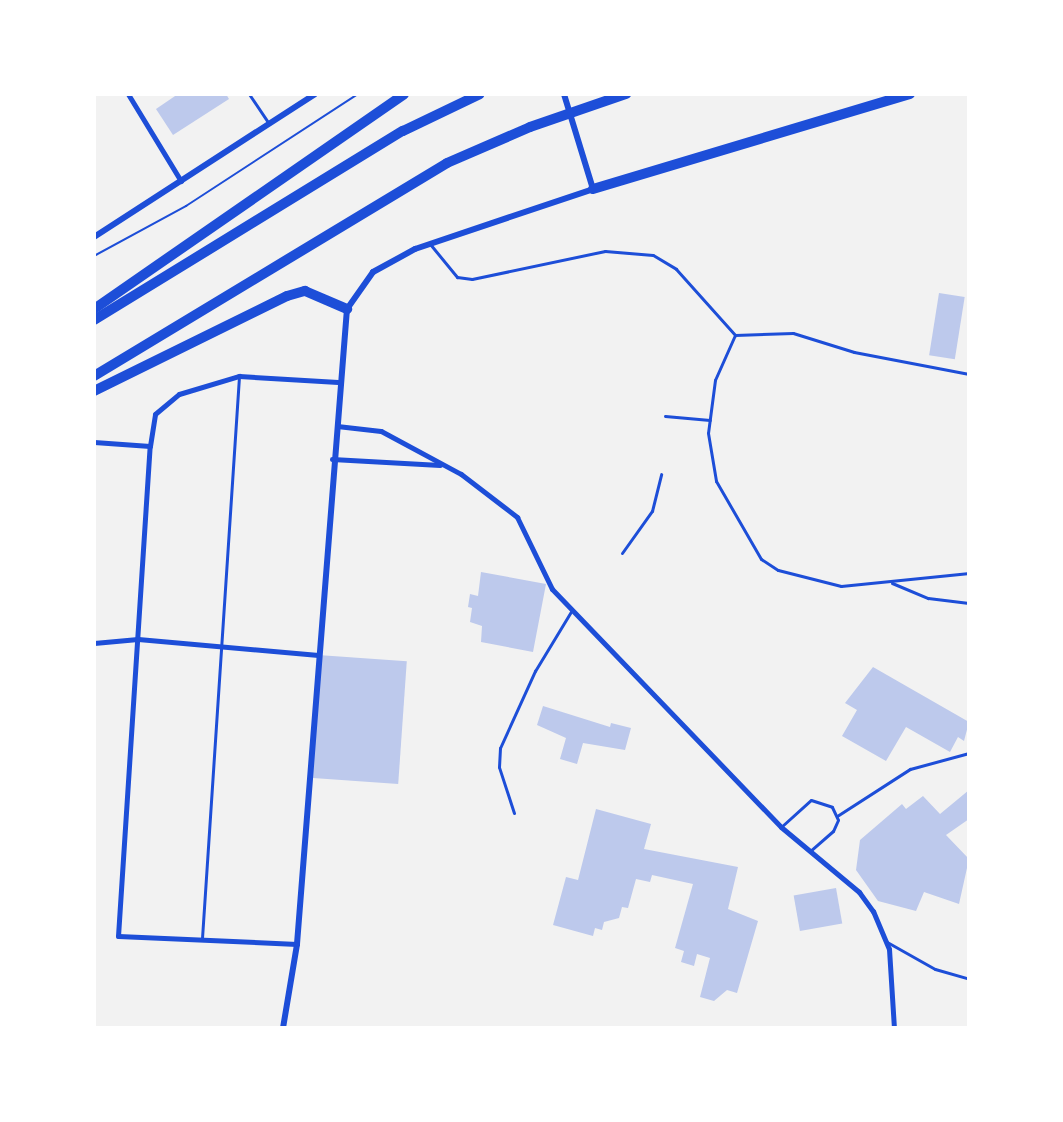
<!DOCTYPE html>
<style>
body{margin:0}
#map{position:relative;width:1063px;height:1122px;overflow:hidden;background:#f2f2f2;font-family:Inter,sans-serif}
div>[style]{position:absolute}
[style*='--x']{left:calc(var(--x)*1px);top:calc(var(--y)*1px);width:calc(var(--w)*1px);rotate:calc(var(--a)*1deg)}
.building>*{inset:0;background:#bdc9ec;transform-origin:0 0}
.path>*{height:2px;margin:-1px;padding:0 1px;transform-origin:1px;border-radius:1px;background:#1d4ed8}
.service>*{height:3px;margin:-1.5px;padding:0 1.5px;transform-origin:1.5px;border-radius:1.5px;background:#1d4ed8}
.minor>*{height:5px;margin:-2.5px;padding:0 2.5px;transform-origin:2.5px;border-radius:2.5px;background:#1d4ed8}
.tertiary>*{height:6px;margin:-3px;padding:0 3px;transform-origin:3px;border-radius:3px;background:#1d4ed8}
.motorway>*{height:10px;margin:-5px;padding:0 5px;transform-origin:5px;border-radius:5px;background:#1d4ed8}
span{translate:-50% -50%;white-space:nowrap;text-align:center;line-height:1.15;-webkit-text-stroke:7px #fff;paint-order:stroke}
.frame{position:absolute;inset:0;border:96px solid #fff;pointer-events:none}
</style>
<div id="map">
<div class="building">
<div style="clip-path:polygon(178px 94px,226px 94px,229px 99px,173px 135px,156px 109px)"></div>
<div style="left:939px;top:293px;width:26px;height:63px;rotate:9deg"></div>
<div style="clip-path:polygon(481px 572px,546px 584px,533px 652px,481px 642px,482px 626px,470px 622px,472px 608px,468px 607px,470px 594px,478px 596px)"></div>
<div style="left:318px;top:655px;width:89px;height:123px;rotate:4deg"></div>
<div style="clip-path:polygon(873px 667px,969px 722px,964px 741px,958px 737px,950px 752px,906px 727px,886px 761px,842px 736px,857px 710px,845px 703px)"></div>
<div style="clip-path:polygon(543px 706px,610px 727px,611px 723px,631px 728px,625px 750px,583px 743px,577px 764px,560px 759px,566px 738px,537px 725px)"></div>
<div style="clip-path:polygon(969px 790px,969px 819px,946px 835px,969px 859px,959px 904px,924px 892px,916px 911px,878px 901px,856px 870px,860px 840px,902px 804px,906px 809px,923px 796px,940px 814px)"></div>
<div style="clip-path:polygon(596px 809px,651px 824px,644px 849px,738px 867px,728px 909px,758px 921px,737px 993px,727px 990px,714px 1001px,700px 997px,710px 958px,697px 954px,694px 966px,681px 962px,684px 951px,675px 948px,693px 884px,652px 875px,650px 882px,636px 879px,628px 908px,622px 907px,619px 918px,604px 922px,602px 930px,595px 928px,593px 936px,553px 925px,566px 877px,578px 880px)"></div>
<div style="left:836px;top:888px;width:36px;height:43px;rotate:80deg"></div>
</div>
<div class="path">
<div style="--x:94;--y:256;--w:105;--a:-28.5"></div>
<div style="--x:186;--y:206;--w:205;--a:-33.1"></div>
</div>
<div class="service">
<div style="--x:249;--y:94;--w:36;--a:56"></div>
<div style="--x:430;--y:244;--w:43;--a:50.7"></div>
<div style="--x:457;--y:277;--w:15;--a:8"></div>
<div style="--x:472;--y:279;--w:136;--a:-11.9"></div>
<div style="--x:605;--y:251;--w:48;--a:4.8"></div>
<div style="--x:653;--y:255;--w:27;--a:31"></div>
<div style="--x:676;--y:269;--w:89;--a:48.2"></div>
<div style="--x:735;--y:335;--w:58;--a:-2"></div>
<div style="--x:793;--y:333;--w:64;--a:17.3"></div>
<div style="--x:854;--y:352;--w:117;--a:10.8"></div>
<div style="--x:735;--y:335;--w:49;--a:114"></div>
<div style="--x:715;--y:380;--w:53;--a:97.5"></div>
<div style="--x:708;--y:433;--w:49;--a:80.5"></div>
<div style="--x:716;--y:481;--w:90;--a:60"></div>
<div style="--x:761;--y:559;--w:20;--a:33"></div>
<div style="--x:778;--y:570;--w:65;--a:14.3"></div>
<div style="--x:841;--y:586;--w:129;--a:-5.8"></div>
<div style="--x:665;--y:416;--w:45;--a:5.1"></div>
<div style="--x:622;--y:553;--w:52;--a:-54.5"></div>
<div style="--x:652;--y:511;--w:38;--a:-76"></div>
<div style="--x:892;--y:583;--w:39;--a:23"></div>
<div style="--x:928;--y:598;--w:41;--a:7"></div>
<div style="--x:514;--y:813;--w:48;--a:-108.1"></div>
<div style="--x:499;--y:767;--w:19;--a:-87"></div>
<div style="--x:500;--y:748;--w:85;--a:-65.6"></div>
<div style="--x:535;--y:671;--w:71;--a:-58.8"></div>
<div style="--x:837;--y:816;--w:87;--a:-32.8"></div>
<div style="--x:910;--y:769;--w:61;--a:-15.2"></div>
<div style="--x:781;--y:827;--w:40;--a:-42"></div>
<div style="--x:811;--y:800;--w:22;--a:18"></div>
<div style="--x:832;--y:807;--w:14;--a:65"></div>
<div style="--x:838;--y:820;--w:12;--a:114"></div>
<div style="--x:833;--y:831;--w:29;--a:139"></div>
<div style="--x:202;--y:938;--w:563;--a:-86.23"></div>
<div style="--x:887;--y:942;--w:55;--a:29.4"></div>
<div style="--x:935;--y:969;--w:35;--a:16"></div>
</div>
<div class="minor">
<div style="--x:128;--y:94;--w:102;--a:58.7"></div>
<div style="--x:337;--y:426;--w:44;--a:6.5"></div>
<div style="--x:381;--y:431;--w:91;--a:28.3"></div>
<div style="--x:461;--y:474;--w:71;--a:37.5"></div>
<div style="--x:517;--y:517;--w:80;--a:64.1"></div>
<div style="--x:552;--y:589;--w:330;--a:46.1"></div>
<div style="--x:781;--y:827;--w:102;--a:39.8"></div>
<div style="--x:859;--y:892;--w:24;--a:54"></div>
<div style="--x:873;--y:911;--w:41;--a:67.2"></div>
<div style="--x:889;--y:949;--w:79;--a:86.4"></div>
<div style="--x:94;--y:442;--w:56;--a:4.1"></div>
<div style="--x:332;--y:459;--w:108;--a:3.2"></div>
<div style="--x:94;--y:643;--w:44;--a:-5.2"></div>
<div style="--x:138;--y:639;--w:181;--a:5.1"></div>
<div style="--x:297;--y:944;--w:179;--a:-177.4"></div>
<div style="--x:118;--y:936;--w:491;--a:-86.3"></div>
<div style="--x:150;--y:446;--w:32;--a:-81"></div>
<div style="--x:155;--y:414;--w:31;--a:-40"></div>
<div style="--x:179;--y:394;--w:63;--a:-16.7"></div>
<div style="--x:239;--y:376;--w:99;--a:3.5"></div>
</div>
<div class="tertiary">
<div style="--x:94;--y:237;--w:263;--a:-32.9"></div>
<div style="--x:283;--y:1028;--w:85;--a:-80.5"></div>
<div style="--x:297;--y:944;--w:637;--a:-85.5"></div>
<div style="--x:347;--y:309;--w:45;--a:-54.9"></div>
<div style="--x:373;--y:272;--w:48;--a:-28.7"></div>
<div style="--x:415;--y:249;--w:188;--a:-18.6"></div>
<div style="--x:593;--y:189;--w:99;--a:-107"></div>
</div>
<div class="motorway">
<div style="--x:593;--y:189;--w:331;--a:-16.7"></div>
<div style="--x:94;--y:309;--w:377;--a:-34.7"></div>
<div style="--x:94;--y:320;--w:362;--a:-31.5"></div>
<div style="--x:403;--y:131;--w:85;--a:-25.7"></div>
<div style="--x:94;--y:376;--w:412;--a:-31.1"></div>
<div style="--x:447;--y:163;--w:90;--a:-23.4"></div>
<div style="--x:530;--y:127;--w:102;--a:-19"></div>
<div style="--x:94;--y:391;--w:215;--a:-26.2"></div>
<div style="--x:287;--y:296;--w:19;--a:-16"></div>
<div style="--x:305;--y:291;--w:46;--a:23.2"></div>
</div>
<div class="frame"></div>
</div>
